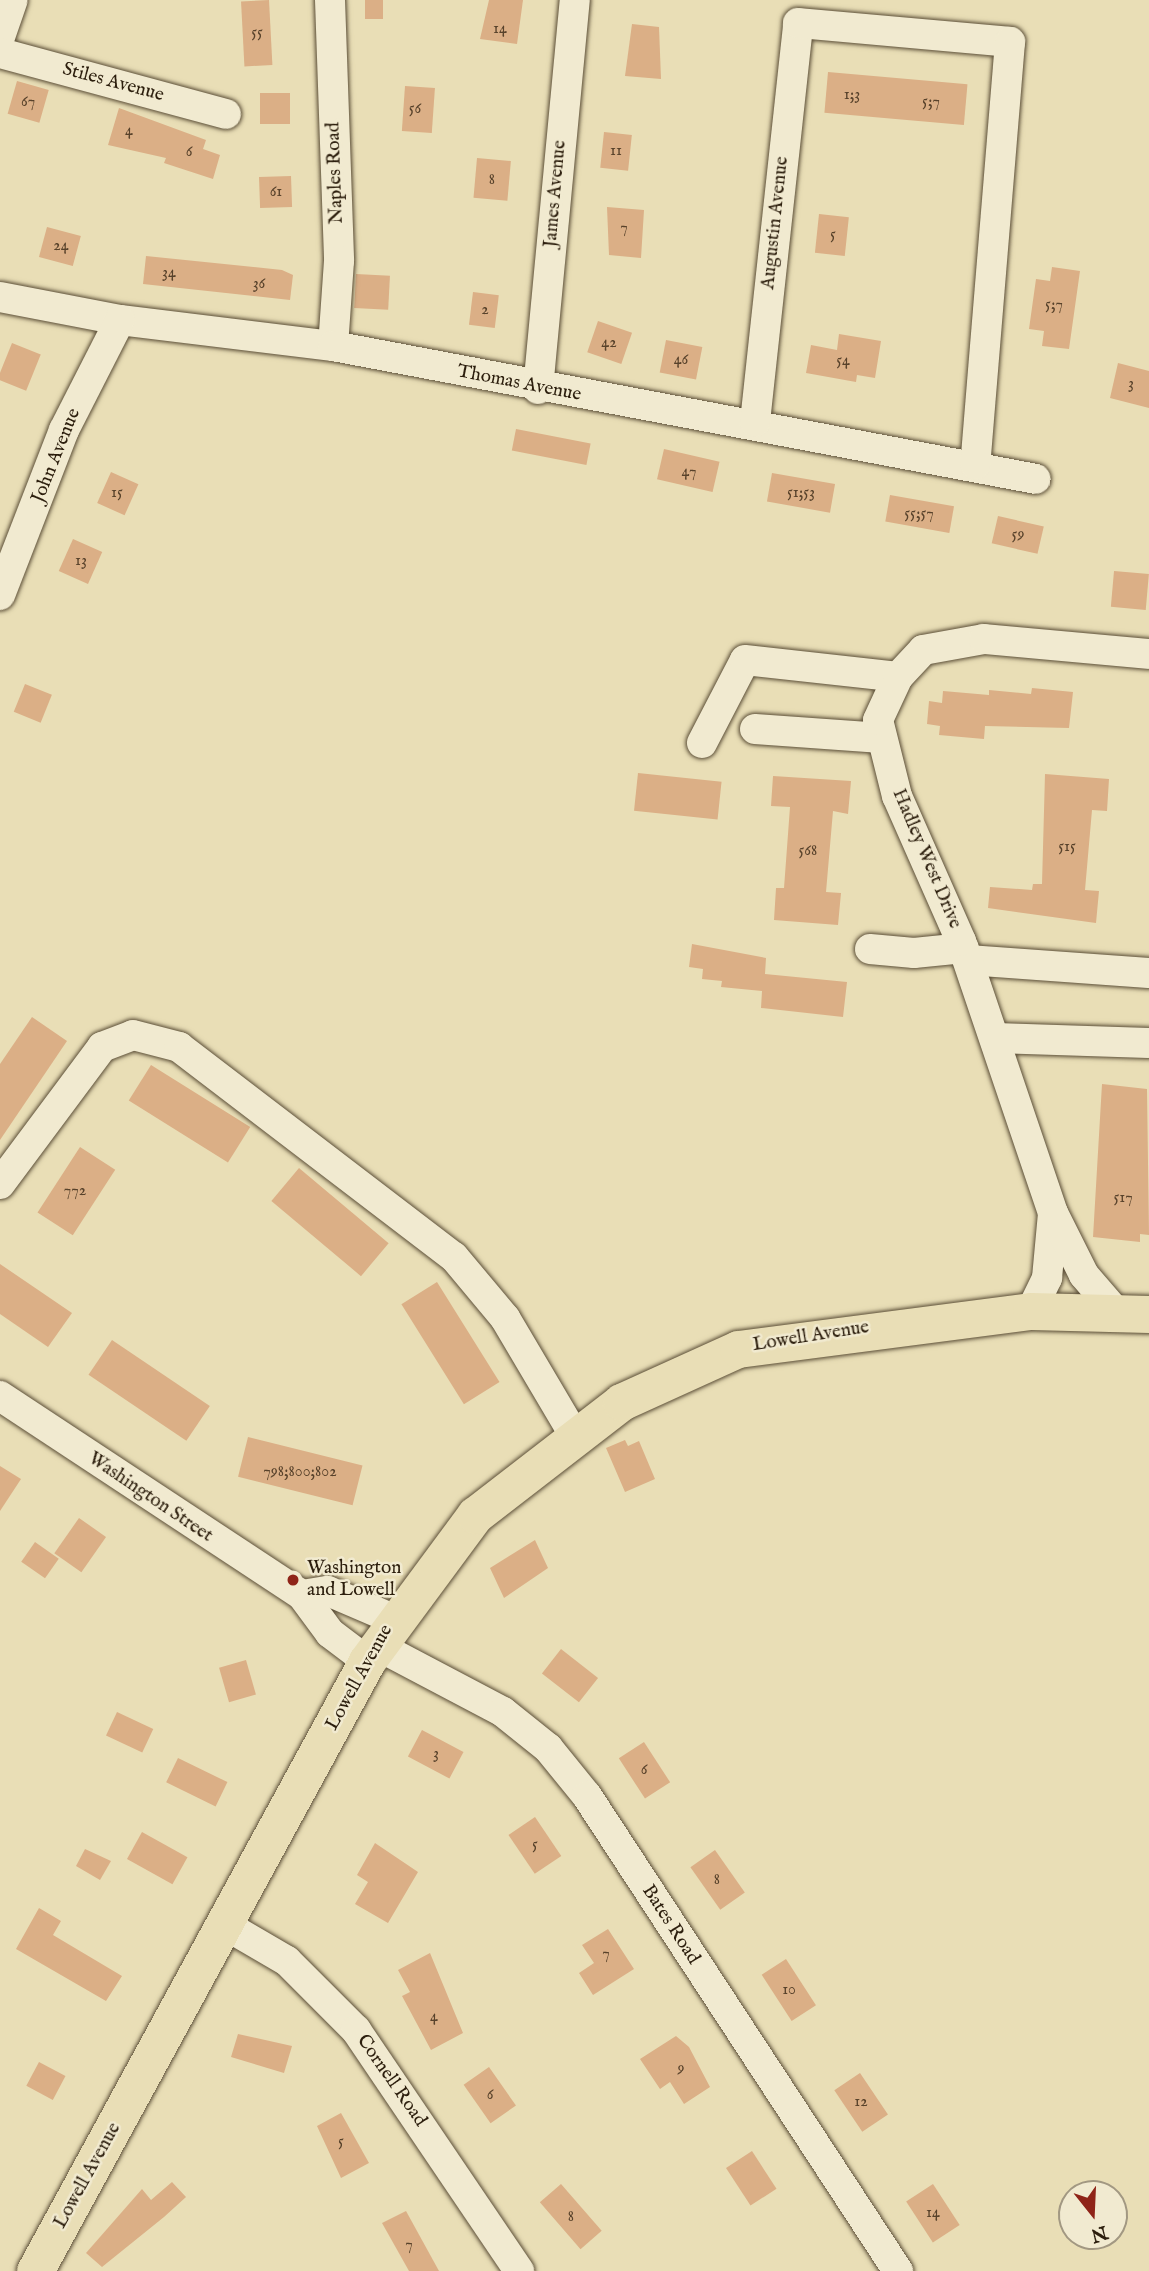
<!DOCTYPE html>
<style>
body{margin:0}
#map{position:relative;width:1149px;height:2271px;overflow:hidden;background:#e9deb6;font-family:"IM FELL English",serif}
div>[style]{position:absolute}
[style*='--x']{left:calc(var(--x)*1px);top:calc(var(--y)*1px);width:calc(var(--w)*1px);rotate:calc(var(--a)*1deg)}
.building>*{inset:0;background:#dbaf86;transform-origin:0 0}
.roads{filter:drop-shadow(0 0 2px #5b4e37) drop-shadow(0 0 2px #5b4e37)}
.minor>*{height:30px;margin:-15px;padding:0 15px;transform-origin:15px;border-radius:15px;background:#f1ead0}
.major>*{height:37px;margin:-18.5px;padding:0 18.5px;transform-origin:18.5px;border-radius:18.5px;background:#e9deb6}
.dots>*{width:19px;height:19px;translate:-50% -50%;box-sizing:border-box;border:4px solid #f1ead0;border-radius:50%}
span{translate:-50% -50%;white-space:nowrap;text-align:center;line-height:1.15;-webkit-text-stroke:5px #f1ead0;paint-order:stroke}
.number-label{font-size:16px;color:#58422b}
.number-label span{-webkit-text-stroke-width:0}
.street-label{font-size:19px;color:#2c1e0d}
.poi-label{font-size:19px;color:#2c1e0d}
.left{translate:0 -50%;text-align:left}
.north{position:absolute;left:1058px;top:2180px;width:70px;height:70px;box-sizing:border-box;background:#f1ead0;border:2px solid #a29882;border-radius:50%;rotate:162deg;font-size:19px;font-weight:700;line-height:28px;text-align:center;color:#2c1e0d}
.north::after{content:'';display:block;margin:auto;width:24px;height:32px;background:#8f2418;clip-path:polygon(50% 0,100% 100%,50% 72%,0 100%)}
</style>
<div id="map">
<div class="building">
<div style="left:269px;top:0;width:65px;height:28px;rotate:87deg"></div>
<div style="left:365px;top:0;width:18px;height:19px"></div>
<div style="clip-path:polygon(489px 0,523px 0,517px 44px,480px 39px)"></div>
<div style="clip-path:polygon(632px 24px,659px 27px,661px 79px,625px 76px)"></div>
<div style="left:828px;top:72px;width:140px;height:41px;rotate:5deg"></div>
<div style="left:17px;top:81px;width:33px;height:34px;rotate:16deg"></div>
<div style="left:405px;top:86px;width:30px;height:45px;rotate:4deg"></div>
<div style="left:290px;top:93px;width:31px;height:30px;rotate:90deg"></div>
<div style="clip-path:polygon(119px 108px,206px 140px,203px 149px,220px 155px,213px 179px,164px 163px,166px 158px,108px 145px)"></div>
<div style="left:604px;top:132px;width:28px;height:36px;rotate:6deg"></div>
<div style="left:477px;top:158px;width:34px;height:40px;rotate:5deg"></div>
<div style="left:291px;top:176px;width:31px;height:32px;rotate:88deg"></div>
<div style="clip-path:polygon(607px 207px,644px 210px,641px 258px,609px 255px)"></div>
<div style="left:819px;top:214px;width:30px;height:39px;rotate:6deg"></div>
<div style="left:47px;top:227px;width:35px;height:31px;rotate:15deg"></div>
<div style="clip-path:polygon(146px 256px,282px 270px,293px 275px,290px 300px,143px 284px)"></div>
<div style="clip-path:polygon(1052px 267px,1080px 271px,1069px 349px,1042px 346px,1044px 331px,1029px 329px,1036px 279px,1050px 281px)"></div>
<div style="left:356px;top:274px;width:34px;height:34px;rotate:3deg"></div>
<div style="left:473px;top:292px;width:26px;height:33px;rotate:7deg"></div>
<div style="left:598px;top:321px;width:36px;height:33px;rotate:19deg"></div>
<div style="clip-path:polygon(839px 334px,881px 341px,875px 378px,857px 375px,856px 382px,806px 373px,811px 345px,837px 350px)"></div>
<div style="left:666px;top:340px;width:37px;height:33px;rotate:11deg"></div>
<div style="left:12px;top:343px;width:31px;height:39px;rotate:22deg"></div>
<div style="clip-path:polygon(1118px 363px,1149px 371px,1149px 408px,1110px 398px)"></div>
<div style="left:516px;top:429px;width:76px;height:22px;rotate:11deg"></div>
<div style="left:664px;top:449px;width:57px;height:31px;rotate:13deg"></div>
<div style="left:111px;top:472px;width:30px;height:34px;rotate:24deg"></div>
<div style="left:772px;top:473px;width:64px;height:29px;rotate:10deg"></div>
<div style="left:890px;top:495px;width:65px;height:27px;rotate:10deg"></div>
<div style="left:998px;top:516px;width:47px;height:28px;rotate:13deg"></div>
<div style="left:73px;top:539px;width:32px;height:35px;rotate:24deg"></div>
<div style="left:1114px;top:571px;width:35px;height:36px;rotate:5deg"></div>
<div style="left:25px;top:684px;width:29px;height:30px;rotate:22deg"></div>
<div style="clip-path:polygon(1032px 688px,1073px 692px,1069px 728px,985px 726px,984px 739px,939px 735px,940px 726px,927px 724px,929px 701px,942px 703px,943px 691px,989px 695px,989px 690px,1031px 694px)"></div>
<div style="left:638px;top:773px;width:84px;height:38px;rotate:6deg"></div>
<div style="clip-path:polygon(1045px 774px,1109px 779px,1107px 811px,1092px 810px,1085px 890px,1099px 891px,1096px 923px,988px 908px,990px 887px,1032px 890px,1033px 884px,1042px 884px)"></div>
<div style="clip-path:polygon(773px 776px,851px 781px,848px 814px,833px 811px,826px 892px,841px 893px,838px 925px,774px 920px,776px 888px,784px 888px,790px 807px,771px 806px)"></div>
<div style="clip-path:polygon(692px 944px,766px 958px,765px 974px,847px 982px,843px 1017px,761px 1008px,762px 991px,721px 987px,722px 981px,702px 979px,703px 969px,689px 967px)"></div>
<div style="clip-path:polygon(32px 1017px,67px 1041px,0 1140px,0 1064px)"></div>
<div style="left:151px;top:1065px;width:117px;height:42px;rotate:32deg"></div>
<div style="clip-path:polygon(1102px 1084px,1147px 1089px,1149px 1235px,1140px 1234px,1140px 1242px,1093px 1237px)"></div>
<div style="left:80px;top:1147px;width:42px;height:78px;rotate:33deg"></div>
<div style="left:299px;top:1168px;width:117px;height:43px;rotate:40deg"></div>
<div style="clip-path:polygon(0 1264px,72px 1313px,48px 1347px,0 1314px)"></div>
<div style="left:437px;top:1282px;width:118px;height:42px;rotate:58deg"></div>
<div style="left:112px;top:1340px;width:118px;height:42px;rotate:34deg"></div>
<div style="left:248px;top:1437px;width:118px;height:41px;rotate:14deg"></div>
<div style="clip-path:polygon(625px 1440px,628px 1446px,639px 1441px,655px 1479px,625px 1492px,606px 1448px)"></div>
<div style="clip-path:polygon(0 1466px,21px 1479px,0 1511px)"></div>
<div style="left:79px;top:1518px;width:33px;height:43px;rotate:35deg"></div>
<div style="clip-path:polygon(535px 1540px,548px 1568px,504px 1598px,490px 1568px)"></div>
<div style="left:35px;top:1542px;width:29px;height:24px;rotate:35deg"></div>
<div style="left:561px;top:1649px;width:47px;height:31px;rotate:38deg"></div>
<div style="left:246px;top:1660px;width:36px;height:28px;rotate:74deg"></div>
<div style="left:117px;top:1712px;width:40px;height:26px;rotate:25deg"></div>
<div style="left:422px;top:1730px;width:47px;height:30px;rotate:28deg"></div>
<div style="left:644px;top:1742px;width:48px;height:30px;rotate:57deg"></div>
<div style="left:178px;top:1758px;width:55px;height:27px;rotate:26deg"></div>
<div style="left:535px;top:1817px;width:47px;height:32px;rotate:56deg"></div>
<div style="left:142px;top:1832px;width:52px;height:31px;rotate:29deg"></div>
<div style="clip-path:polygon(375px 1843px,418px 1872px,388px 1923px,355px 1904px,368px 1882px,357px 1875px)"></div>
<div style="clip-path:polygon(85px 1849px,111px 1861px,100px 1880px,76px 1866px)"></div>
<div style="left:715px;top:1850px;width:52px;height:30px;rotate:55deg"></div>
<div style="clip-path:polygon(39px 1908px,61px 1921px,53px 1935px,122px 1976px,106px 2001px,16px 1949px)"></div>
<div style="clip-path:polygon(608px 1929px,634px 1969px,593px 1995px,579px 1973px,594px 1963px,582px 1945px)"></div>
<div style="clip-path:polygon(430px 1953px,463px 2033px,431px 2050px,402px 1996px,410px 1992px,398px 1970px)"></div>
<div style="left:786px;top:1959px;width:55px;height:29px;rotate:57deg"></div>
<div style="clip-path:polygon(238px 2034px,292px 2046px,284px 2073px,231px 2057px)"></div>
<div style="clip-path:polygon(676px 2036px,689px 2047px,710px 2087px,684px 2104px,670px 2082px,660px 2089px,640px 2059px)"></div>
<div style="left:39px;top:2062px;width:30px;height:27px;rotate:28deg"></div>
<div style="left:489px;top:2067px;width:47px;height:31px;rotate:55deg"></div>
<div style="left:860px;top:2073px;width:50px;height:31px;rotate:56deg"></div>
<div style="clip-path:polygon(341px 2113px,369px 2163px,341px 2178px,317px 2126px)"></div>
<div style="left:752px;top:2151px;width:45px;height:31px;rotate:57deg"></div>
<div style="clip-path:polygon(172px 2182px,186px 2197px,164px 2217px,102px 2267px,86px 2253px,142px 2189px,151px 2200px)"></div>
<div style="left:561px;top:2184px;width:62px;height:28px;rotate:49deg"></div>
<div style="left:933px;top:2184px;width:49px;height:32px;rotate:57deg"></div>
<div style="clip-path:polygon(406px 2211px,439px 2271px,409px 2271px,382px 2223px)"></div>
</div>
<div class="roads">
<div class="minor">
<div style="--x:330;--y:0;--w:261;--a:88"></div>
<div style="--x:339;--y:261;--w:85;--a:94"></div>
<div style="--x:0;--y:37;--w:39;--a:-71"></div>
<div style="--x:0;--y:53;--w:234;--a:15.1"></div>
<div style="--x:0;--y:297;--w:122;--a:10.9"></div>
<div style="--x:120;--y:320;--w:215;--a:7"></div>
<div style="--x:333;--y:346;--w:715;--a:10.71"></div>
<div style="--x:538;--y:389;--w:391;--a:-84.6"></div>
<div style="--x:755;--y:422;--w:401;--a:-83.8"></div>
<div style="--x:798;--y:23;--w:213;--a:5.1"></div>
<div style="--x:1010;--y:42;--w:424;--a:94.7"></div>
<div style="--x:0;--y:595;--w:177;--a:-68.8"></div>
<div style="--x:64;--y:430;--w:123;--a:-63"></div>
<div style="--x:755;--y:729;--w:127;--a:4.1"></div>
<div style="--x:702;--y:743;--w:93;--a:-62.6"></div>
<div style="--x:745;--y:660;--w:154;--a:6.3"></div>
<div style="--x:870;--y:949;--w:44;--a:5.2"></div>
<div style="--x:914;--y:953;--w:50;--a:-5.7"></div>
<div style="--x:968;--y:960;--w:181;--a:4.1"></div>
<div style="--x:995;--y:1038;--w:154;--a:1.9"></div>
<div style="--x:0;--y:1184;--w:171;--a:-53.3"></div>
<div style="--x:102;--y:1047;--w:33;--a:-21"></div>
<div style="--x:133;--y:1035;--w:48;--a:14.6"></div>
<div style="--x:179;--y:1047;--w:346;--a:37.4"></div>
<div style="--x:454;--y:1257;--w:80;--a:50.1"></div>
<div style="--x:505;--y:1318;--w:134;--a:59.4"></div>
<div style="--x:1053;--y:1213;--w:287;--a:-108.7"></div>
<div style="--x:961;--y:941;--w:158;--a:-113.8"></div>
<div style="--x:897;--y:796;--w:78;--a:-104"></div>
<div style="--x:878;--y:720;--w:47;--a:-65.1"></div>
<div style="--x:898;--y:677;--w:37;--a:-47"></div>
<div style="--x:923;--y:650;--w:62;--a:-10.2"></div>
<div style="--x:984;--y:639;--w:166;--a:5.2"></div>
<div style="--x:1031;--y:1311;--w:37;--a:-64"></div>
<div style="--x:1047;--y:1278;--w:65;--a:-84.7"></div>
<div style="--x:1053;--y:1213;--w:69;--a:63.4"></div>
<div style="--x:1084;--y:1275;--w:48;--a:49.3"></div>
<div style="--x:0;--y:1396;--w:362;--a:33.4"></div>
<div style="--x:302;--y:1595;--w:47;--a:53.6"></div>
<div style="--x:330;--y:1633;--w:46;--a:37.1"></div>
<div style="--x:302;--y:1595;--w:26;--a:-9"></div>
<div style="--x:328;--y:1591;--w:71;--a:23.3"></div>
<div style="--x:378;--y:1646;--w:141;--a:27.8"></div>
<div style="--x:503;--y:1712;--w:58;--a:38.7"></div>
<div style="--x:548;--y:1748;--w:62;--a:50.9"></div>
<div style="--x:587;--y:1796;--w:568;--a:56.79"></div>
<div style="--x:227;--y:1926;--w:69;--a:30.3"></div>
<div style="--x:287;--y:1961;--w:98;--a:45"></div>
<div style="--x:356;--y:2030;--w:291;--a:55.9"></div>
</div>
<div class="major">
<div style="--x:35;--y:2271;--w:694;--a:-61.44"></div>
<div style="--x:367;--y:1661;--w:182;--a:-53.5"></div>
<div style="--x:475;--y:1515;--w:185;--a:-37.7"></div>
<div style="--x:621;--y:1402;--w:128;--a:-24.4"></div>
<div style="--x:738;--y:1349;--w:295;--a:-7.4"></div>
<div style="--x:1031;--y:1311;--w:118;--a:1.5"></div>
</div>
</div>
<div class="dots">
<div style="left:293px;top:1580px;background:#8f2418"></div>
</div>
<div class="number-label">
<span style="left:500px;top:29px">14</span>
<span style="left:257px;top:33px">55</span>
<span style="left:852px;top:95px">1;3</span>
<span style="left:28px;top:102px">67</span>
<span style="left:931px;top:102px">5;7</span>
<span style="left:415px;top:109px">56</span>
<span style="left:129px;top:131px">4</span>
<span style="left:616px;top:151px">11</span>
<span style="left:189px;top:152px">6</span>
<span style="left:492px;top:180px">8</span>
<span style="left:276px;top:192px">61</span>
<span style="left:624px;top:228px">7</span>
<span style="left:833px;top:235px">5</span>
<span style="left:61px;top:246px">24</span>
<span style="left:169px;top:273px">34</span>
<span style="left:259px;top:284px">36</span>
<span style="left:1054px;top:305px">5;7</span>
<span style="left:485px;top:310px">2</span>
<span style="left:609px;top:343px">42</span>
<span style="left:681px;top:360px">46</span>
<span style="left:843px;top:361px">54</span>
<span style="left:1131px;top:384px">3</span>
<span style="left:689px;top:472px">47</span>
<span style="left:117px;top:493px">15</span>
<span style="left:801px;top:493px">51;53</span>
<span style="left:919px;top:514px">55;57</span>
<span style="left:1018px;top:535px">59</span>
<span style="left:81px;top:561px">13</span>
<span style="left:1067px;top:847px">515</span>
<span style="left:808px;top:851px">568</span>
<span style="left:75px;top:1191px">772</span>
<span style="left:1123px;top:1198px">517</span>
<span style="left:300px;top:1472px">798;800;802</span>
<span style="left:436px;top:1754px">3</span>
<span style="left:644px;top:1770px">6</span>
<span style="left:535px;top:1845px">5</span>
<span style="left:717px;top:1880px">8</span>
<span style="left:606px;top:1954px">7</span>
<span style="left:789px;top:1990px">10</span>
<span style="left:434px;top:2017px">4</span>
<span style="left:681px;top:2069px">9</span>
<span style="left:490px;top:2095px">6</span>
<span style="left:861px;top:2102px">12</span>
<span style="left:341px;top:2142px">5</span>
<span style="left:933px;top:2213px">14</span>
<span style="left:571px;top:2217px">8</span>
<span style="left:409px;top:2245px">7</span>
</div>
<div class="street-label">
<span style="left:113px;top:83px;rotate:15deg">Stiles Avenue</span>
<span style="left:336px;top:173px;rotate:-92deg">Naples Road</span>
<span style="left:556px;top:194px;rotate:-85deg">James Avenue</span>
<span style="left:776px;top:223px;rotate:-84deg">Augustin Avenue</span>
<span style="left:519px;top:384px;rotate:11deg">Thomas Avenue</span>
<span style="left:57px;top:456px;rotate:-68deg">John Avenue</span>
<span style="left:926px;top:859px;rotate:67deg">Hadley West Drive</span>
<span style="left:811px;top:1337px;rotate:-9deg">Lowell Avenue</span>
<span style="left:150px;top:1498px;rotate:34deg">Washington Street</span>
<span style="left:360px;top:1678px;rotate:-61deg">Lowell Avenue</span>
<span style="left:670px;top:1925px;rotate:57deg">Bates Road</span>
<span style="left:391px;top:2081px;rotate:55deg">Cornell Road</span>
<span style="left:88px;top:2176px;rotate:-61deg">Lowell Avenue</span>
</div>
<div class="poi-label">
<span class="left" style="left:307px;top:1580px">Washington<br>and Lowell</span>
</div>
<div class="north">N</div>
</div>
